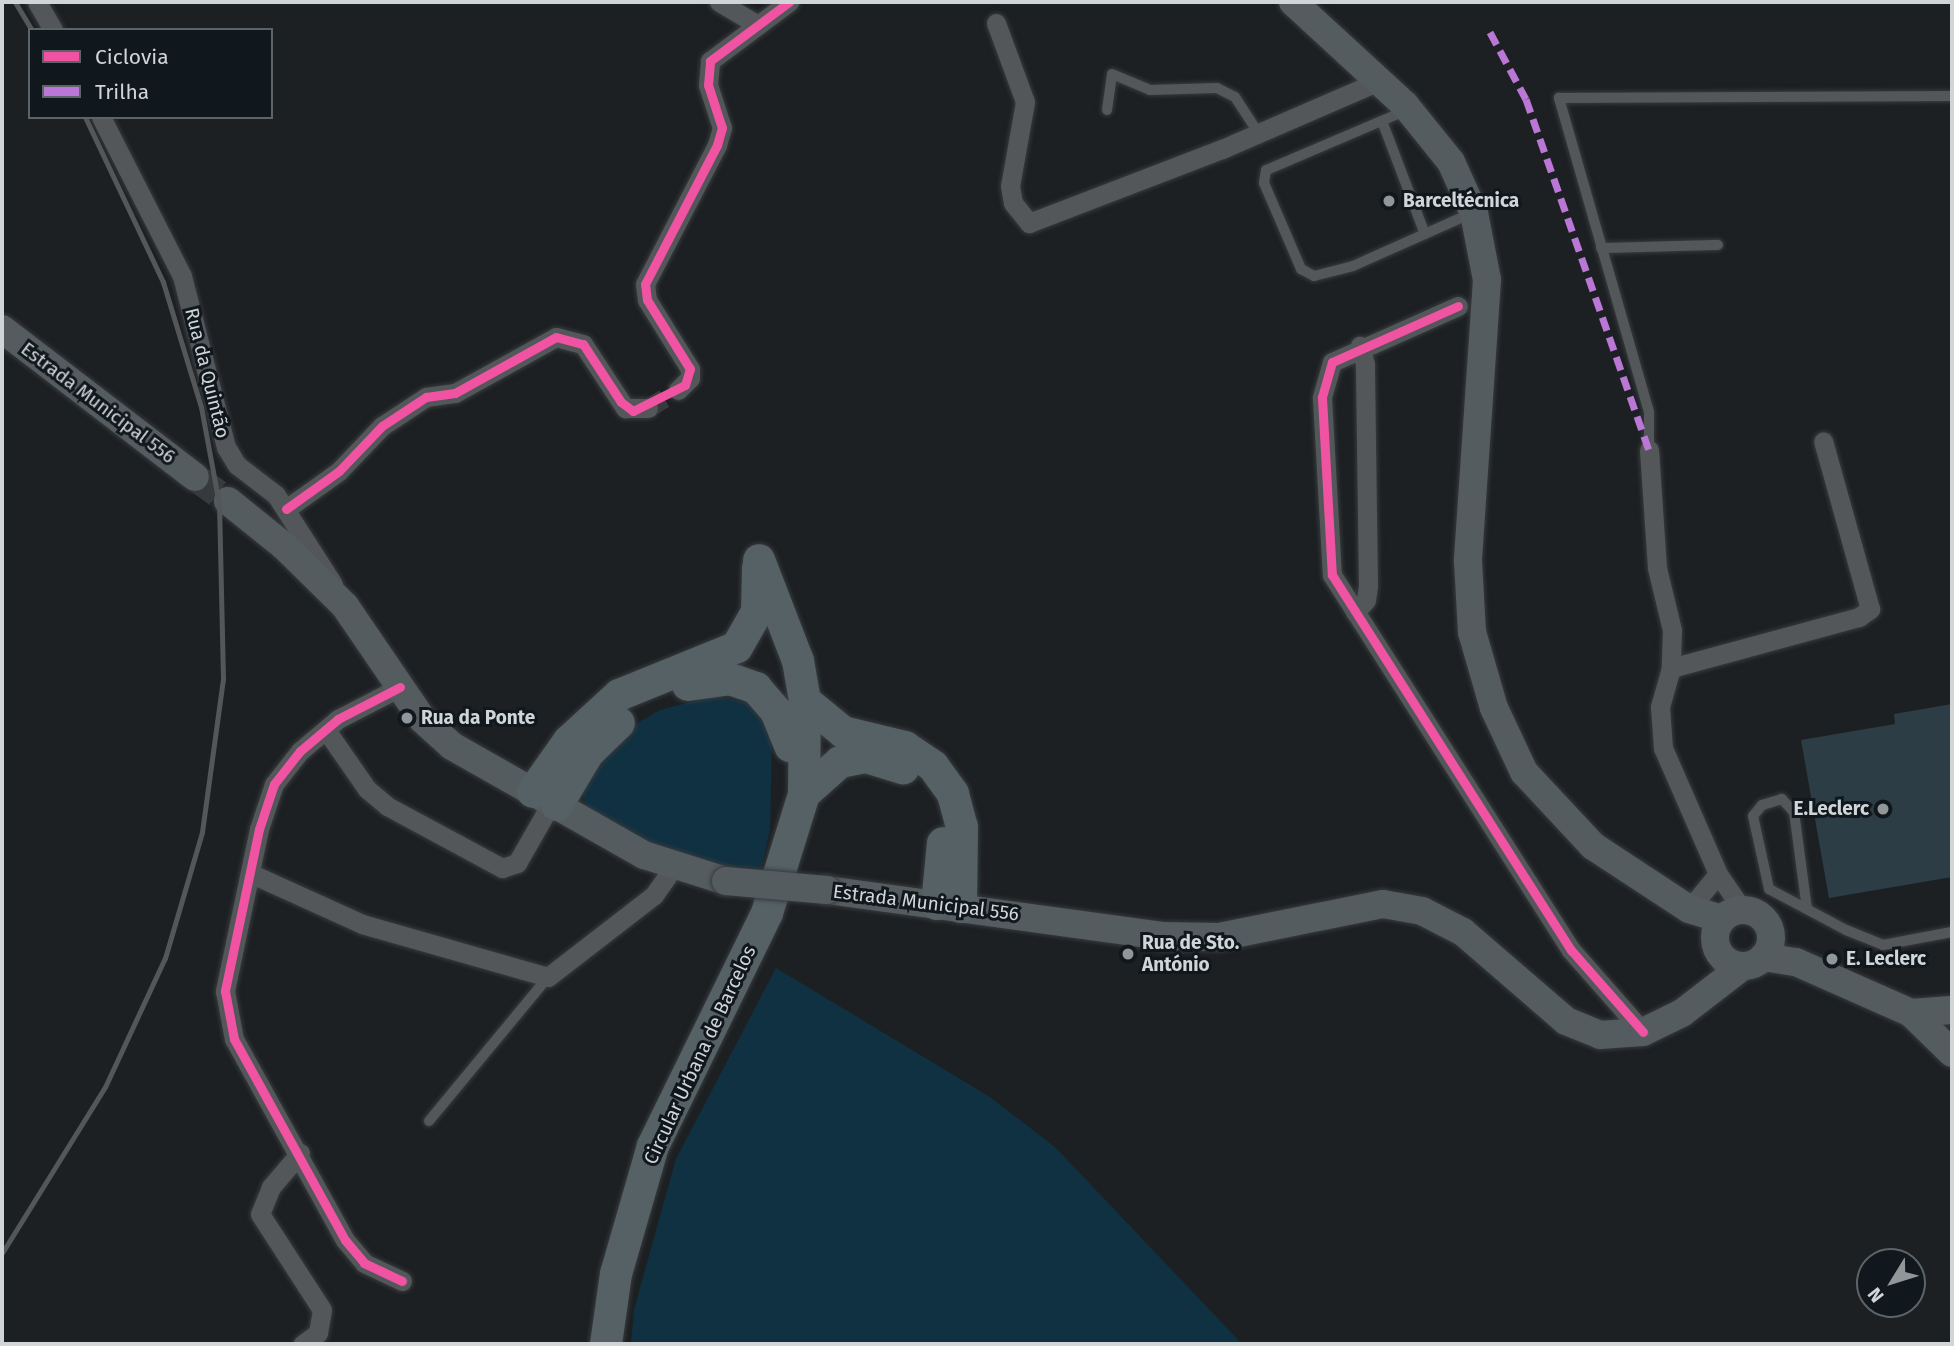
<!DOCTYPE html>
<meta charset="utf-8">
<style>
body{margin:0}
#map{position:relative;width:1954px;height:1346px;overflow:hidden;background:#1d2023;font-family:"Fira Sans",sans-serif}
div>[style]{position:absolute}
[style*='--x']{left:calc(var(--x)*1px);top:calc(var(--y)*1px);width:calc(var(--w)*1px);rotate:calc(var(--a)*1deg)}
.green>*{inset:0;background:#103142}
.building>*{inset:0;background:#2c3d45}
.minor-tunnel>*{height:19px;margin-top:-9.5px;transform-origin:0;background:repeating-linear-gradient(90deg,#383b3e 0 19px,transparent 0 29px)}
.secondary-tunnel>*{height:28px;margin-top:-14px;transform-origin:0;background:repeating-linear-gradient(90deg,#383b3e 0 28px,transparent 0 42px)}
.roads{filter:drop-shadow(0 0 2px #373b3d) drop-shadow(0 0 2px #373b3d)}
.service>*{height:10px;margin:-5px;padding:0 5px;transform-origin:5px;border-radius:5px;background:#54575a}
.minor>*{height:19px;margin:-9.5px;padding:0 9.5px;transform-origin:9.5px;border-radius:9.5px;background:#54575a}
.secondary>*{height:28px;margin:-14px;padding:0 14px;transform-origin:14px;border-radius:14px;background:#555c60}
.secondary>.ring{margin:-14px;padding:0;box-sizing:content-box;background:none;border:28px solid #555c60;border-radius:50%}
.primary>*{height:32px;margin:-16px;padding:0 16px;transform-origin:16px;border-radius:16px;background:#566166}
.rail>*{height:5px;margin:-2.5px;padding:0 2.5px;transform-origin:2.5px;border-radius:2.5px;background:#54575a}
.bridges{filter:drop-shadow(0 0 2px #373b3d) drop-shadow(0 0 2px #373b3d)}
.secondary-bridge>*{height:28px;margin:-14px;padding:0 14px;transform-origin:14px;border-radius:14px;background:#555c60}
.quiet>*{height:7px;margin-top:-3.5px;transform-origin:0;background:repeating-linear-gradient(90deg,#ba77d6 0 14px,transparent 0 21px)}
.cycleway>*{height:9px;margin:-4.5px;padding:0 4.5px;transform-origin:4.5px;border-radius:4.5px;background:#f153a3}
.dots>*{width:19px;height:19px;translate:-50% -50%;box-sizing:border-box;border:4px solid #11181d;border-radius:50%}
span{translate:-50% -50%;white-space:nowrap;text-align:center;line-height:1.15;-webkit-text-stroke:6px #11181d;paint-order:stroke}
.poi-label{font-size:19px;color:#d0d5d8;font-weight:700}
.left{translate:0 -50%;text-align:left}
.right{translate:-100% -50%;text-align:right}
.street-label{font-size:19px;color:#d0d5d8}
.frame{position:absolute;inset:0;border:4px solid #d0d5d8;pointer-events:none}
.legend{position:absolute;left:28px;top:28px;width:245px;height:91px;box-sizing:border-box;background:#11181d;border:2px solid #5d6468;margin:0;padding:9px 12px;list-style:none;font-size:21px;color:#d0d5d8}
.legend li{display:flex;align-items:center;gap:14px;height:35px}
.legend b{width:35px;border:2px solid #5d6468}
.north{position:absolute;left:1856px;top:1248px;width:70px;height:70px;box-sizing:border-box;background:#11181d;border:2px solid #5d6468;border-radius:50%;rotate:232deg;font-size:19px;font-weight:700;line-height:28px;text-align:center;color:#d0d5d8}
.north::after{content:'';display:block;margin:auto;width:24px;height:32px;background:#919699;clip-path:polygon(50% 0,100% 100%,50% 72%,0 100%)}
</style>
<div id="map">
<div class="green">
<div style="clip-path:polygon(713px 696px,752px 703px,772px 733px,770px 830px,760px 873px,667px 857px,586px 809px,582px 790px,587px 772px,634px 725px,660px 710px)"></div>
<div style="clip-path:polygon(776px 968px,990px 1097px,1056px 1148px,1242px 1344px,631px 1344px,634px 1310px,676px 1159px)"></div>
</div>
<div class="building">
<div style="clip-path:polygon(1952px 704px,1952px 877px,1829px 898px,1801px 740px,1895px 724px,1894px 714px)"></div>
</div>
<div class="minor-tunnel">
<div style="--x:648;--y:408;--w:35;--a:-31"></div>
</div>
<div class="secondary-tunnel">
<div style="--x:195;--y:477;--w:41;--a:36"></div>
</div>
<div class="roads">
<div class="service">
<div style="--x:1107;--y:110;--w:36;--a:-82"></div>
<div style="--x:1112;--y:74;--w:41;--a:22.8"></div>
<div style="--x:1150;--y:90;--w:67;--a:-1.7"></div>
<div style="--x:1217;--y:88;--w:20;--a:27"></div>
<div style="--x:1235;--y:97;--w:44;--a:57"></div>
<div style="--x:1407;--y:110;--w:153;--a:156.9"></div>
<div style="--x:1266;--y:170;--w:13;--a:99"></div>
<div style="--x:1264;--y:183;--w:94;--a:66.7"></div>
<div style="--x:1301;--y:269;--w:15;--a:28"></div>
<div style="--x:1314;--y:276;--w:40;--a:-14.4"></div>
<div style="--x:1353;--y:266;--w:128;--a:-24"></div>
<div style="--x:1382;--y:121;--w:121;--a:69.2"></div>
<div style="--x:1601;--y:248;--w:117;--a:-1.5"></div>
<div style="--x:1649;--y:450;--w:38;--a:-90"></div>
<div style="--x:1649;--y:412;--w:327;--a:-106"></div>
<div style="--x:1559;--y:98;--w:393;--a:-0.3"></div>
<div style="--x:1807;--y:909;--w:98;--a:-97.6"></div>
<div style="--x:1794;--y:812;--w:18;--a:-133"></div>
<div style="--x:1782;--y:799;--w:21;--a:163"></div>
<div style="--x:1762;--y:805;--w:14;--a:129"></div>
<div style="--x:1753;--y:816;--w:75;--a:77.6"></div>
<div style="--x:1769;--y:889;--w:87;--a:28"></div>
<div style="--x:1846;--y:930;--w:40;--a:22"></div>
<div style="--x:1883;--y:945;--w:70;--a:-10.7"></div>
<div style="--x:429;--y:1121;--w:187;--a:-50.4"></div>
</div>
<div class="minor">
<div style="--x:37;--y:2;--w:32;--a:60"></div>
<div style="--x:719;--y:2;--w:45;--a:30.5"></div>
<div style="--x:996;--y:23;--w:84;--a:69.8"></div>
<div style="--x:1025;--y:102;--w:85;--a:100.1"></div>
<div style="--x:1010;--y:186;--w:17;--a:80"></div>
<div style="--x:1013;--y:203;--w:26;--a:51"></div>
<div style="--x:1029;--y:223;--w:207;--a:-21"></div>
<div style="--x:1222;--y:149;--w:171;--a:-23.4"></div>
<div style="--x:101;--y:117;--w:178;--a:63"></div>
<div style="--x:182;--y:276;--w:177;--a:75.6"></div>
<div style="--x:226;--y:447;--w:21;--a:59"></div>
<div style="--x:237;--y:465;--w:49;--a:37.6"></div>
<div style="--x:276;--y:495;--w:106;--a:57.4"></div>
<div style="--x:1458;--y:306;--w:138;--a:156"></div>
<div style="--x:1332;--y:362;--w:37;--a:106"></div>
<div style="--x:1322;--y:398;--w:177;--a:86.8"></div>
<div style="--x:1332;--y:575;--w:445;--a:57.5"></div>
<div style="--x:1571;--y:950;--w:109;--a:48.7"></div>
<div style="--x:678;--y:390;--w:17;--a:-45"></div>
<div style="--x:690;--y:378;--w:9;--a:-90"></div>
<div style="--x:690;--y:369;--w:81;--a:-121.9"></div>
<div style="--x:647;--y:300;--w:16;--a:-97"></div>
<div style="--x:645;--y:284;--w:157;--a:-62.6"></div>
<div style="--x:717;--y:145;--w:18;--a:-74"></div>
<div style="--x:722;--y:128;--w:45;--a:-108"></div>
<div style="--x:708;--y:85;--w:24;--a:-85"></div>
<div style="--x:710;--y:61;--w:99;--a:-36.8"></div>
<div style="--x:1649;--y:450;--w:118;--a:86.1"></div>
<div style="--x:1657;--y:568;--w:64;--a:76.4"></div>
<div style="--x:1672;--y:630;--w:38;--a:92"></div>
<div style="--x:1671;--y:668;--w:41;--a:105.8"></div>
<div style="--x:1660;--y:707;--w:41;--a:85.8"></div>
<div style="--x:1663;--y:748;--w:137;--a:66.4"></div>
<div style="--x:1718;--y:874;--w:42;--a:55.6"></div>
<div style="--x:286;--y:509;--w:65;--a:-35.6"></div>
<div style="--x:339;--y:471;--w:62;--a:-46.3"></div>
<div style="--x:382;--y:426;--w:53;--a:-33.4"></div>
<div style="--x:426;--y:397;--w:29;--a:-8"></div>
<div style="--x:455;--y:393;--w:115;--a:-29"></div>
<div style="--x:556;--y:337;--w:28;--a:15"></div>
<div style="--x:583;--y:344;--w:77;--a:56.7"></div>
<div style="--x:625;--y:408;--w:23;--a:0"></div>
<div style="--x:1355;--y:612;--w:16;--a:-47"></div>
<div style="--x:1366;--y:600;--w:15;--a:-82"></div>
<div style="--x:1368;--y:585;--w:221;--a:-90.8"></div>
<div style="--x:1365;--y:364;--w:19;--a:-106"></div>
<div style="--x:1671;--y:668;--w:195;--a:-15.2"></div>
<div style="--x:1859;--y:617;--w:14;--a:-36"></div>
<div style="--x:1870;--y:609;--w:174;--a:-105.6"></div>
<div style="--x:400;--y:687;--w:70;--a:152.7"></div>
<div style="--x:338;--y:719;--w:50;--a:139.9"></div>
<div style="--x:300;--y:751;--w:42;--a:128.2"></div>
<div style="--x:274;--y:784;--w:47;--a:108.4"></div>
<div style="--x:259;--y:829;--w:166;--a:101.9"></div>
<div style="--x:225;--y:991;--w:49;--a:79.4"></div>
<div style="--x:234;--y:1039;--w:230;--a:61.1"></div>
<div style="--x:345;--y:1240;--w:30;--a:50"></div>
<div style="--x:364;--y:1263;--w:42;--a:25.3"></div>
<div style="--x:326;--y:730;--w:72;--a:55.2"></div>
<div style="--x:367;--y:789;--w:26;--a:40"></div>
<div style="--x:387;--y:806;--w:131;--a:28.3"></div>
<div style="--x:502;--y:868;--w:16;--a:-18"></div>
<div style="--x:517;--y:863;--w:70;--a:-60.2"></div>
<div style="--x:252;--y:874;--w:121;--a:24.4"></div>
<div style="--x:362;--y:924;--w:193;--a:15.9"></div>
<div style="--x:548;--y:977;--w:134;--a:-37.7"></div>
<div style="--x:654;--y:895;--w:33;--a:-55"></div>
<div style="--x:1689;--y:909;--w:45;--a:-50.4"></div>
<div style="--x:300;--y:1153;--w:45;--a:130.5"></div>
<div style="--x:271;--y:1187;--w:29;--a:112"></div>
<div style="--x:260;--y:1214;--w:114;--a:57.1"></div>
<div style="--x:322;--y:1310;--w:23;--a:100"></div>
<div style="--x:318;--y:1333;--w:19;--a:144"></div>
</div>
<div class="secondary">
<div style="--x:1293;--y:2;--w:152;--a:42.6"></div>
<div style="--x:1405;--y:105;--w:73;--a:51.1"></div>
<div style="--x:1451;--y:162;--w:56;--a:65.7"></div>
<div style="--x:1474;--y:213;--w:68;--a:79"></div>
<div style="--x:1487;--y:280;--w:282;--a:93.9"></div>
<div style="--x:1468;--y:561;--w:71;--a:86.8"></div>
<div style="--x:1472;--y:632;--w:79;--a:73.9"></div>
<div style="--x:1494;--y:708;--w:71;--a:64.9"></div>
<div style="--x:1524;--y:772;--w:101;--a:47"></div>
<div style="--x:1593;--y:846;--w:115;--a:33.3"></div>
<div style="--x:1689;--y:909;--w:34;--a:17"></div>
<div style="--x:2;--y:329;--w:243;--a:37.5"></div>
<div style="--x:228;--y:501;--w:72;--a:38.8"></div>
<div style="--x:284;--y:546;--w:86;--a:44.5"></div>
<div style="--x:345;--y:606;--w:137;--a:55.7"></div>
<div style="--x:422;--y:719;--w:40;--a:42"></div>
<div style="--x:452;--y:746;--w:221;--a:29.6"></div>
<div style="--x:644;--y:855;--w:86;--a:17.6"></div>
<div style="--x:827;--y:890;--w:338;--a:7.8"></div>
<div style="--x:1162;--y:936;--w:57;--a:1"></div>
<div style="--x:1219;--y:937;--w:167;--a:-11.4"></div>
<div style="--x:1383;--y:904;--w:40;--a:10"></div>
<div style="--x:1422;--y:911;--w:46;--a:27.1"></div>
<div style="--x:1463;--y:932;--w:136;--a:40.8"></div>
<div style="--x:1566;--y:1021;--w:37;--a:22"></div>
<div style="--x:1600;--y:1035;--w:43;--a:-4"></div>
<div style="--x:1643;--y:1032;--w:43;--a:-26"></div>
<div style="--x:1682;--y:1013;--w:77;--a:-37.6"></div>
<div class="ring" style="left:1715px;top:910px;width:28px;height:28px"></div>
<div style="--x:1763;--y:957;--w:33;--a:9"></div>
<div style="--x:1796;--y:962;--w:126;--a:23.9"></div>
<div style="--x:1911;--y:1013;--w:57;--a:44.3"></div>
<div style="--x:1911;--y:1013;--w:40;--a:-4.3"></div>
</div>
<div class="primary">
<div style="--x:688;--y:685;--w:42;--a:-8.1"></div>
<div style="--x:730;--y:679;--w:28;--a:19"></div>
<div style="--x:756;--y:688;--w:30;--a:49"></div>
<div style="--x:776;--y:711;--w:38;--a:68"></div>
<div style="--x:805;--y:701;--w:49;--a:39.2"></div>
<div style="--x:843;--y:732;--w:64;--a:13.6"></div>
<div style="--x:905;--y:747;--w:34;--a:34"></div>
<div style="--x:933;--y:766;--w:34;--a:54"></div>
<div style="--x:953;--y:794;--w:34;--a:75"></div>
<div style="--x:962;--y:827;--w:80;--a:90.7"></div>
<div style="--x:533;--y:792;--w:62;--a:-54.8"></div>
<div style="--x:569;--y:741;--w:68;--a:-42.6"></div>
<div style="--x:619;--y:695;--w:127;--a:-22.1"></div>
<div style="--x:737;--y:647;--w:40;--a:-60.3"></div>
<div style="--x:757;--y:612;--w:44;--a:-88.7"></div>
<div style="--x:804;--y:794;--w:48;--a:-41.6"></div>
<div style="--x:840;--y:762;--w:26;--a:-11"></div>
<div style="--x:866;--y:757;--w:39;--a:17"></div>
<div style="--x:557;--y:805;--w:61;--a:-59.2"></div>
<div style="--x:588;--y:753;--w:43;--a:-44.1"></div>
<div style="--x:937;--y:904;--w:61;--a:-84.4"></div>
<div style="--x:606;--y:1344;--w:71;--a:-81.9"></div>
<div style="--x:616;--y:1274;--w:133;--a:-73.9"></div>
<div style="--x:653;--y:1146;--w:259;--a:-63.9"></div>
<div style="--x:767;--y:913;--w:125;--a:-72.7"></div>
<div style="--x:804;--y:794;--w:93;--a:-89.4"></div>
<div style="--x:805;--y:701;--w:41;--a:-99.9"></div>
<div style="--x:798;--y:661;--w:108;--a:-111.1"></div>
</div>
</div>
<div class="rail">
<div style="--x:15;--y:2;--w:33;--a:59"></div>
<div style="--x:2;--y:1253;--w:195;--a:-58.2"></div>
<div style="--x:105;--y:1087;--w:142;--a:-65.1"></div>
<div style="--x:165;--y:958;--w:131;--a:-73.6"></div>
<div style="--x:202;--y:832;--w:154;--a:-82.2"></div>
<div style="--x:223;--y:679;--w:175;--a:-91.3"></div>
<div style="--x:219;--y:504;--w:99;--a:-100.5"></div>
<div style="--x:201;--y:407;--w:131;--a:-106.9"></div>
<div style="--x:163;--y:282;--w:183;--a:-115.3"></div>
</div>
<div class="bridges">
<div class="secondary-bridge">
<div style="--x:726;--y:881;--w:101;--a:5.1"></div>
</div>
</div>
<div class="quiet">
<div style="--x:1490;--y:32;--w:76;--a:61.8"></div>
<div style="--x:1526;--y:99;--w:372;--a:70.7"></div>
</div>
<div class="cycleway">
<div style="--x:1458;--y:306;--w:138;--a:156"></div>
<div style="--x:1332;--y:362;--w:37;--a:106"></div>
<div style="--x:1322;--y:398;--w:177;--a:86.8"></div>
<div style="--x:1332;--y:575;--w:445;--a:57.5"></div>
<div style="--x:1571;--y:950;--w:109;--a:48.7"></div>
<div style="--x:286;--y:509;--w:65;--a:-35.6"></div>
<div style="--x:339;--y:471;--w:62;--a:-46.3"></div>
<div style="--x:382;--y:426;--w:53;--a:-33.4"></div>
<div style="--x:426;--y:397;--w:29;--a:-8"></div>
<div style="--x:455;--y:393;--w:115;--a:-29"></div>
<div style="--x:556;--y:337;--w:28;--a:15"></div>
<div style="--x:583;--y:344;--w:69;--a:56.8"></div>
<div style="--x:621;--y:402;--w:15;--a:37"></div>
<div style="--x:633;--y:411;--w:58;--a:-26.6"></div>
<div style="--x:685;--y:385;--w:17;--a:-73"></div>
<div style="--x:690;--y:369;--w:81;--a:-121.9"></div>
<div style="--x:647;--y:300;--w:16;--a:-97"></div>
<div style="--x:645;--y:284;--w:157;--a:-62.6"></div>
<div style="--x:717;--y:145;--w:18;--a:-74"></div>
<div style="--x:722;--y:128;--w:45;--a:-108"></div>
<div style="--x:708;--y:85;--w:24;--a:-85"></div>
<div style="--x:710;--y:61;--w:99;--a:-36.8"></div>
<div style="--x:400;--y:687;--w:70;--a:152.7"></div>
<div style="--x:338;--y:719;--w:50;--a:139.9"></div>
<div style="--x:300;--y:751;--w:42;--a:128.2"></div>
<div style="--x:274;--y:784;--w:47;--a:108.4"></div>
<div style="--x:259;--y:829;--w:166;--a:101.9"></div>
<div style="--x:225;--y:991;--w:49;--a:79.4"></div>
<div style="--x:234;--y:1039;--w:230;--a:61.1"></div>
<div style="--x:345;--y:1240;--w:30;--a:50"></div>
<div style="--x:364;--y:1263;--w:42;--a:25.3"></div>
</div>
<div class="dots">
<div style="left:1389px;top:201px;background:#919699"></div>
<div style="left:407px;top:718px;background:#919699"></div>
<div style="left:1883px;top:809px;background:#919699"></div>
<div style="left:1128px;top:954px;background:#919699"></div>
<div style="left:1832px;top:959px;background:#919699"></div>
</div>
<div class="poi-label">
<span class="left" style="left:1403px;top:201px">Barceltécnica</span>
<span class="left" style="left:421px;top:718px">Rua da Ponte</span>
<span class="right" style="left:1869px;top:809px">E.Leclerc</span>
<span class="left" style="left:1142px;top:954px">Rua de Sto.<br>António</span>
<span class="left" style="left:1846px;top:959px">E. Leclerc</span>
</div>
<div class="street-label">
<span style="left:207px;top:373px;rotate:76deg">Rua da Quintão</span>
<span style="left:98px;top:403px;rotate:37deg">Estrada Municipal 556</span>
<span style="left:926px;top:903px;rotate:7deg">Estrada Municipal 556</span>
<span style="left:700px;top:1055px;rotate:-65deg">Circular Urbana de Barcelos</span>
</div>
<div class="frame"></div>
<ul class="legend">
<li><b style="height:9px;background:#f153a3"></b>Ciclovia</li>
<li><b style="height:9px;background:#ba77d6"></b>Trilha</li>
</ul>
<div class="north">N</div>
</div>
